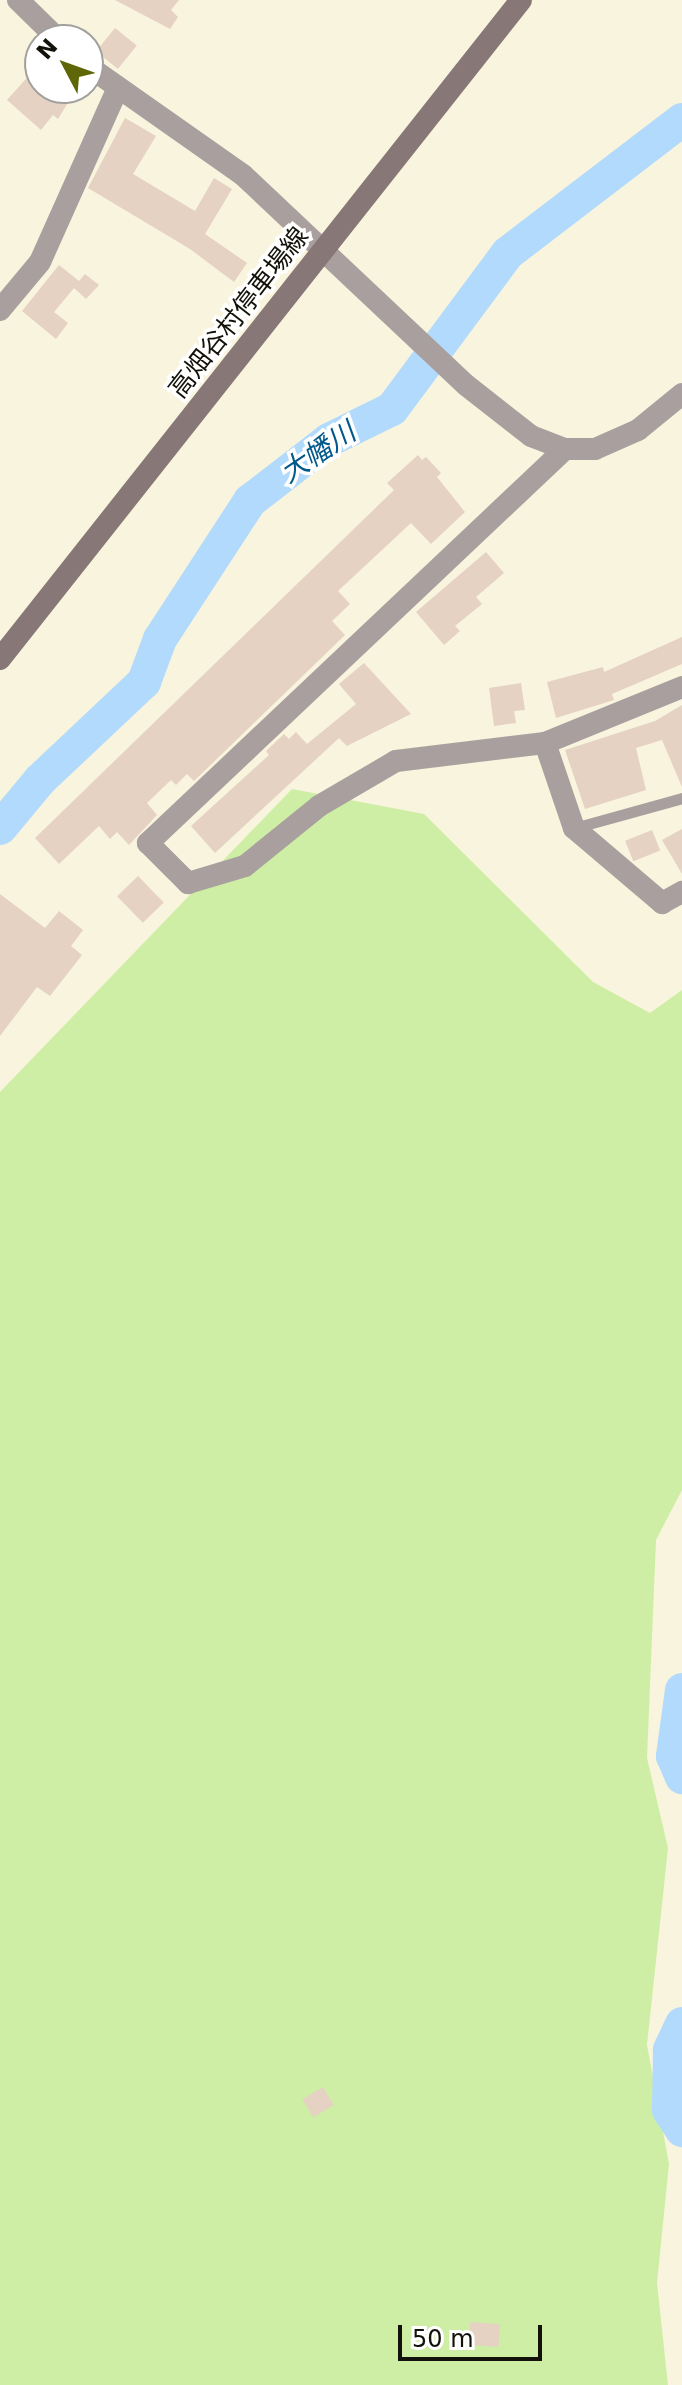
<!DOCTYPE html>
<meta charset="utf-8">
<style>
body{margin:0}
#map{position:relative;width:682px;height:2385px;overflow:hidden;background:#f9f4dd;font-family:"DejaVu Sans","Noto Sans JP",sans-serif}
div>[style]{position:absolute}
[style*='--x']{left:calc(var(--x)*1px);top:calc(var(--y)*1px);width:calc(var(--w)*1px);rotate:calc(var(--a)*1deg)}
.green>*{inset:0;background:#ceeea5}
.river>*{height:34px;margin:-17px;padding:0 17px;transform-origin:17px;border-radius:17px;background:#b2dafd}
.building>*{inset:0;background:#e5d2c2;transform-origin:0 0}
.service>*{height:11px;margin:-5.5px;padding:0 5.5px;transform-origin:5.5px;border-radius:5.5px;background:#aa9f9f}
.minor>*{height:22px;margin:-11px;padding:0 11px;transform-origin:11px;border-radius:11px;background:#aa9f9f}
.secondary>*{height:22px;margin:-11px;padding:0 11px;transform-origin:11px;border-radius:11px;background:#877777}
span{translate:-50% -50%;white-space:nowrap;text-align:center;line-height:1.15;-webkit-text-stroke:7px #fff;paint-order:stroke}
.street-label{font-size:26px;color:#13120a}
.water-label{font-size:28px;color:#00588b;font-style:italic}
.north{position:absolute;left:24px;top:24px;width:80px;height:80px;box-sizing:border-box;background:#fff;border:2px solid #a1a09d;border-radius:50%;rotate:311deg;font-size:22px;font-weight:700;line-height:32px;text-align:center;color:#13120a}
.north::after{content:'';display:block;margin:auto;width:28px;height:36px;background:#5e6607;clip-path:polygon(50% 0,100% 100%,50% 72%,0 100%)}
.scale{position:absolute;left:398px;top:2325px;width:144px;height:36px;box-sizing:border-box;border:4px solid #13120a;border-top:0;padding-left:10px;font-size:24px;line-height:28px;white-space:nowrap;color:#13120a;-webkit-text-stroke:6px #fff;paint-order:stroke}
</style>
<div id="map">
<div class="green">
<div style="clip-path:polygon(292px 789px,424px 814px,593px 982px,650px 1013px,682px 990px,682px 1490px,656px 1540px,647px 1758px,668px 1848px,647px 2045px,669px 2164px,657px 2283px,668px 2385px,0 2385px,0 1092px)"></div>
</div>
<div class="river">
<div style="--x:0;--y:828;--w:62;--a:-50.2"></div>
<div style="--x:40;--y:780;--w:143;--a:-43.3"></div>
<div style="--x:144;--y:682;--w:46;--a:-69.6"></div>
<div style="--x:160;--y:639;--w:165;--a:-56.9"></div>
<div style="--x:250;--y:501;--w:100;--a:-37.7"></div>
<div style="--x:329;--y:440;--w:70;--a:-26.2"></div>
<div style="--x:392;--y:409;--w:194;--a:-53.4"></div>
<div style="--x:508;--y:253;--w:219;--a:-37.4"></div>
<div style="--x:682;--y:1690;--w:67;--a:97.8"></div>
<div style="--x:673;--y:1756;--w:23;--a:67"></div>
<div style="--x:682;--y:2024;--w:29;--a:115"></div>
<div style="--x:670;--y:2050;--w:60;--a:91"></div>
<div style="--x:669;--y:2110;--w:24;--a:57"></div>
</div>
<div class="building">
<div style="clip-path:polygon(115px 0,179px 0,171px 10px,178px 17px,170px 29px)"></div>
<div style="left:115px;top:28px;width:28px;height:30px;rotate:39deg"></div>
<div style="clip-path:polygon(40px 63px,40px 88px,77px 88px,58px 119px,53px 115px,41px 130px,7px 100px)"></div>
<div style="clip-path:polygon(125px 118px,156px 136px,133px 174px,195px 211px,214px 178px,232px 189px,205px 234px,247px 263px,234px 282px,190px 249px,88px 188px)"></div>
<div style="clip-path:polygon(59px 265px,79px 281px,85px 274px,99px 285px,86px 299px,74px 288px,54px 312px,68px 323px,56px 339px,22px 311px)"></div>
<div style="clip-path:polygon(418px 455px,422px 460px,426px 457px,441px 473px,437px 477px,465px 512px,431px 544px,411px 523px,338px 591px,350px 604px,332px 621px,345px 635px,194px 781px,187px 774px,176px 785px,171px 780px,147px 803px,157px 815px,129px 845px,117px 832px,110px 839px,99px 826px,59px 864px,35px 838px,394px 490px,387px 483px)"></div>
<div style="clip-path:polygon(486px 552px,504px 573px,476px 597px,482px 604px,455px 626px,460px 631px,444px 645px,416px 612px)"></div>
<div style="clip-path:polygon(682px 637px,682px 664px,612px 694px,614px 700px,556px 718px,547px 682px,603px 667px,604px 672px)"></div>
<div style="clip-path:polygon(364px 663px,411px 714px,347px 746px,339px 738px,215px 853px,191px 826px,269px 755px,266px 751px,284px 734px,289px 739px,296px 732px,307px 744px,356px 704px,339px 684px)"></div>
<div style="clip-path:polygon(521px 683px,525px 710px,514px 711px,516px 723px,494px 726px,489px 688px)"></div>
<div style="clip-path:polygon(682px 705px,682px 787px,662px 740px,636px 748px,646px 790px,585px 809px,565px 750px,655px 721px)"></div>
<div style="clip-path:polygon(682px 829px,682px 874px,662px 840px)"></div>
<div style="left:652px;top:830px;width:22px;height:29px;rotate:68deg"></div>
<div style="left:138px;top:876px;width:37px;height:29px;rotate:46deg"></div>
<div style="clip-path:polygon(0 894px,45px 928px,59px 911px,83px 930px,71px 946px,82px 955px,50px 996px,37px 987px,0 1036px)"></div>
<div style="left:323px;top:2087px;width:21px;height:24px;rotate:59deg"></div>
<div style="left:470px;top:2322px;width:30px;height:23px;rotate:4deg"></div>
</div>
<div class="service">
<div style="--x:574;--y:828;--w:112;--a:-15.5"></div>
</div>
<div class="minor">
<div style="--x:18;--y:0;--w:57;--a:44.3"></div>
<div style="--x:88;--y:66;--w:189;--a:35.1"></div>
<div style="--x:243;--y:175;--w:306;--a:43.3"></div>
<div style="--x:466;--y:385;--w:83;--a:38.1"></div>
<div style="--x:531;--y:436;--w:36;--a:21"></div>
<div style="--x:565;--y:449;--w:30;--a:0"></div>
<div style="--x:595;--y:449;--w:47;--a:-23.8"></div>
<div style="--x:638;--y:430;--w:57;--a:-39.3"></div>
<div style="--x:0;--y:310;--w:62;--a:-50.2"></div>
<div style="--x:40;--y:262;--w:191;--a:-65.9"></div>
<div style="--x:565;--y:449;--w:574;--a:136.62"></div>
<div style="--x:148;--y:843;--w:57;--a:45"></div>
<div style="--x:188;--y:883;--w:59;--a:-16.6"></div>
<div style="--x:245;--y:866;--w:95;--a:-39"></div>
<div style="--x:319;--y:806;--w:89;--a:-30.3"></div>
<div style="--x:396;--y:761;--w:150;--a:-6.9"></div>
<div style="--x:545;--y:743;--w:148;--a:-22.2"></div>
<div style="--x:545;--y:743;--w:90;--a:71.2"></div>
<div style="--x:574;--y:828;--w:116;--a:40.4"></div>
<div style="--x:662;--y:903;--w:23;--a:-29"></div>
</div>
<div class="secondary">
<div style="--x:0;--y:659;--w:840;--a:-51.67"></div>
</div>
<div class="street-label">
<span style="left:239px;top:313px;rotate:-52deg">高畑谷村停車場線</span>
</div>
<div class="water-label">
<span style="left:318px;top:453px;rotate:-34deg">大幡川</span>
</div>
<div class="north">N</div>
<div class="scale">50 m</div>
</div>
